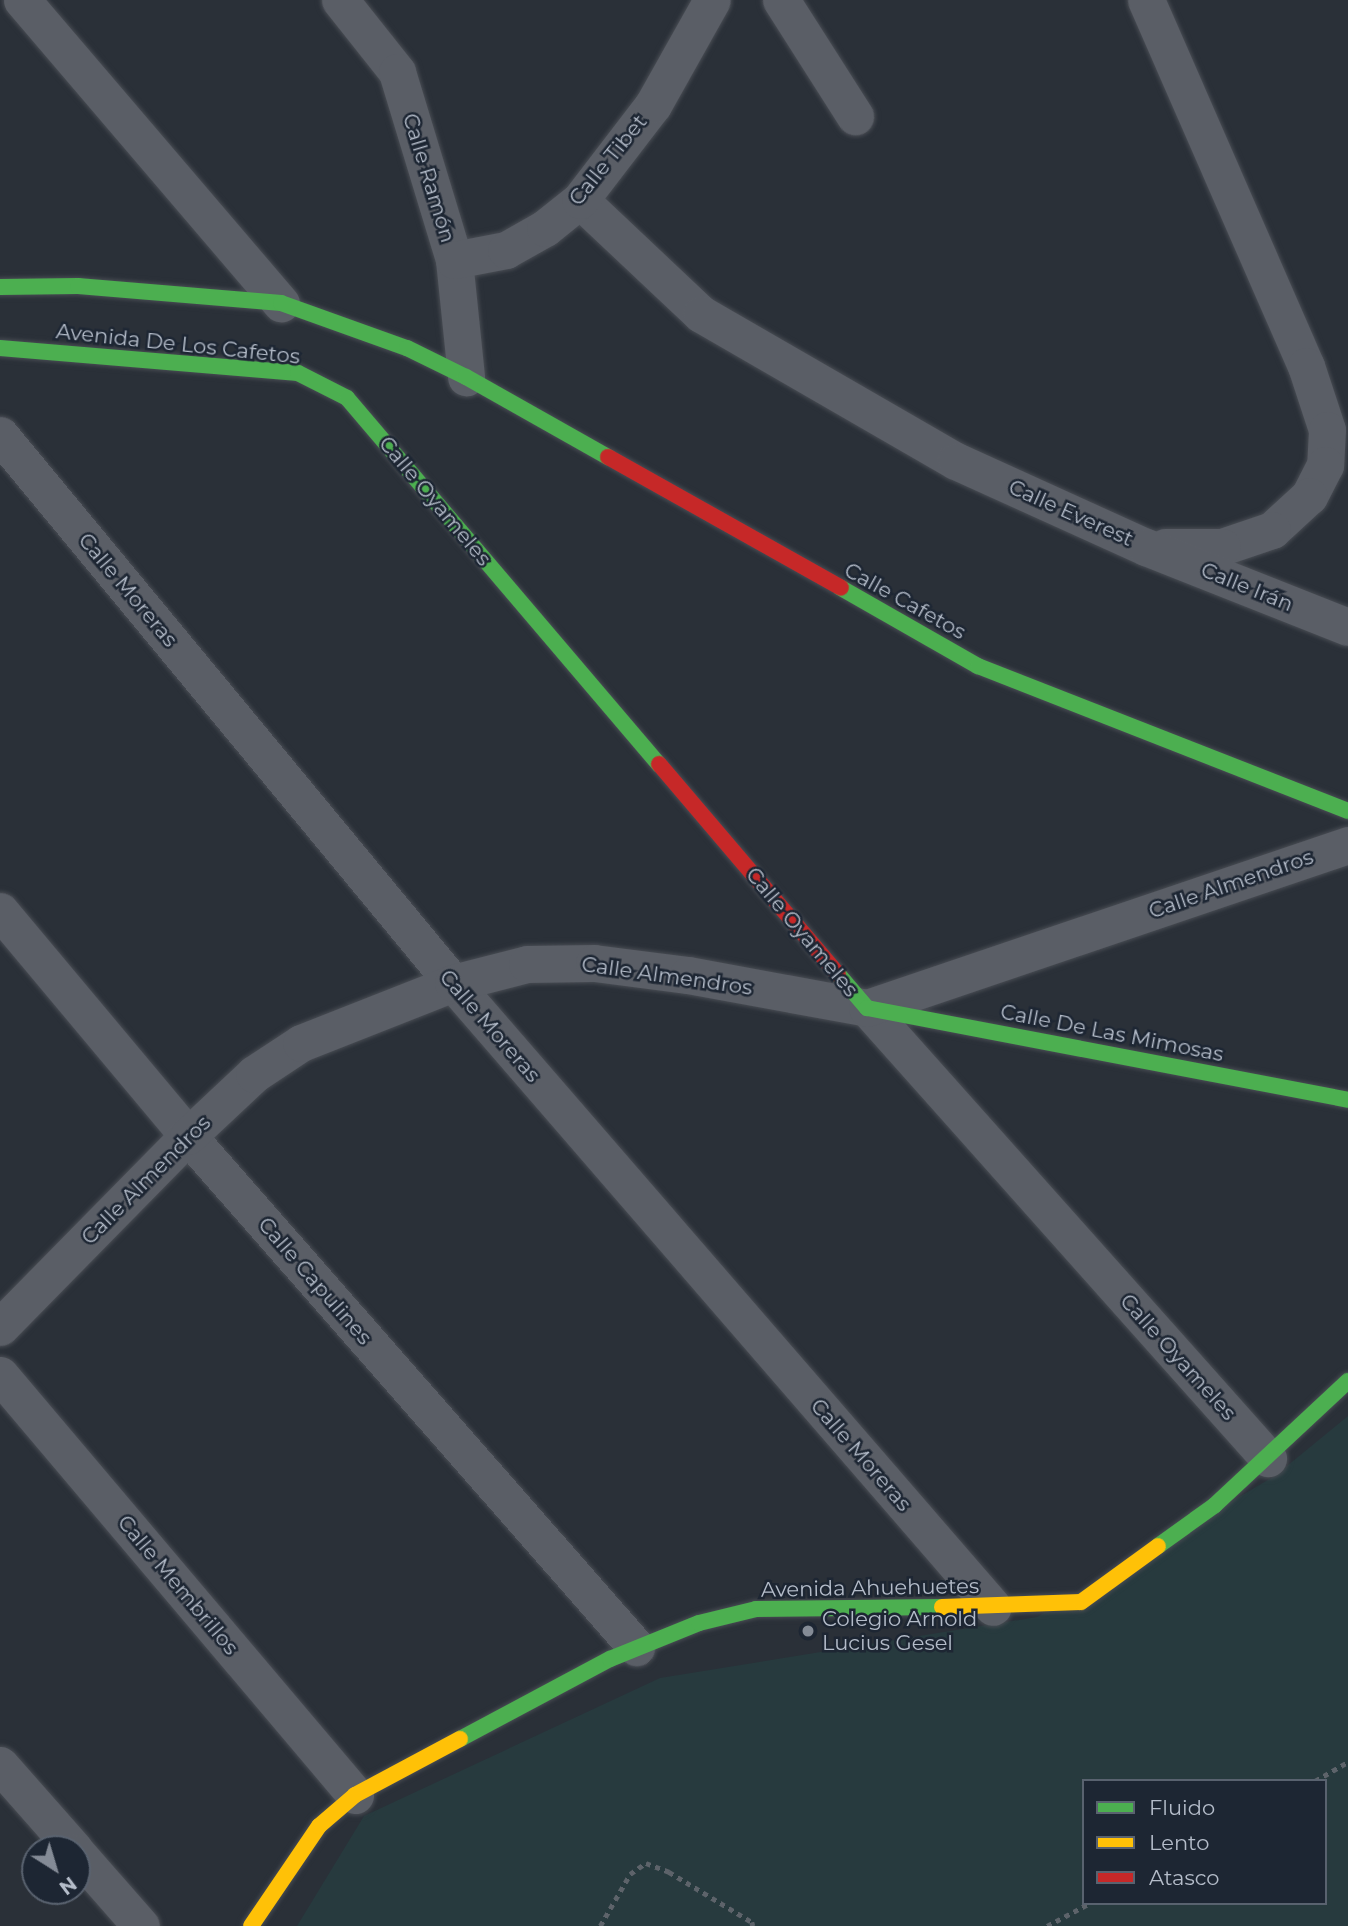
<!DOCTYPE html>
<meta charset="utf-8">
<style>
body{margin:0}
#map{position:relative;width:1348px;height:1926px;overflow:hidden;background:#2a3038;font-family:Montserrat,sans-serif}
div>[style]{position:absolute}
[style*='--x']{left:calc(var(--x)*1px);top:calc(var(--y)*1px);width:calc(var(--w)*1px);rotate:calc(var(--a)*1deg)}
.green>*{inset:0;background:#273a3e}
.path>*{height:4.5px;margin-top:-2.25px;transform-origin:0;background:repeating-linear-gradient(90deg,#5d636a 0 5px,transparent 0 10px)}
.roads{filter:drop-shadow(0 0 2px #484c53) drop-shadow(0 0 2px #484c53)}
.street>*{height:37px;margin:-18.5px;padding:0 18.5px;transform-origin:18.5px;border-radius:18.5px;background:#5a5e66}
.fast>*{height:16px;margin:-8px;padding:0 8px;transform-origin:8px;border-radius:8px;background:#4caf50}
.slow>*{height:16px;margin:-8px;padding:0 8px;transform-origin:8px;border-radius:8px;background:#ffc107}
.jam>*{height:16px;margin:-8px;padding:0 8px;transform-origin:8px;border-radius:8px;background:#c62828}
.dots>*{width:19px;height:19px;translate:-50% -50%;box-sizing:border-box;border:4px solid #1d2633;border-radius:50%}
span{translate:-50% -50%;white-space:nowrap;text-align:center;line-height:1.15;-webkit-text-stroke:5px #1d2633;paint-order:stroke}
.street-label{font-size:21px;color:#b4bcc9}
.poi-label{font-size:21px;color:#b4bcc9}
.left{translate:0 -50%;text-align:left}
.legend{position:absolute;left:1082px;top:1779px;width:245px;height:126px;box-sizing:border-box;background:#1d2633;border:2px solid #59626f;margin:0;padding:9px 12px;list-style:none;font-size:21px;color:#b4bcc9}
.legend li{display:flex;align-items:center;gap:14px;height:35px}
.legend b{width:35px;border:2px solid #59626f}
.north{position:absolute;left:21px;top:1835px;width:70px;height:70px;box-sizing:border-box;background:#1d2633;border:2px solid #59626f;border-radius:50%;rotate:143deg;font-size:19px;font-weight:700;line-height:28px;text-align:center;color:#b4bcc9}
.north::after{content:'';display:block;margin:auto;width:24px;height:32px;background:#848b96;clip-path:polygon(50% 0,100% 100%,50% 72%,0 100%)}
</style>
<div id="map">
<div class="green">
<div style="clip-path:polygon(evenodd,1348px 1416px,1348px 1926px,297px 1926px,364px 1816px,660px 1678px,1037px 1617px,1276px 1475px,1348px 1416px,1084px 1781px,1325px 1781px,1325px 1903px,1084px 1903px,1084px 1781px)"></div>
</div>
<div class="path">
<div style="--x:1315;--y:1781;--w:38;--a:-30"></div>
<div style="--x:600;--y:1926;--w:60;--a:-60"></div>
<div style="--x:630;--y:1874;--w:19;--a:-35"></div>
<div style="--x:646;--y:1863;--w:25;--a:21"></div>
<div style="--x:669;--y:1872;--w:97;--a:31.1"></div>
<div style="--x:752;--y:1922;--w:4;--a:76"></div>
<div style="--x:1047;--y:1926;--w:49;--a:-28.1"></div>
</div>
<div class="roads">
<div class="street">
<div style="--x:22;--y:0;--w:399;--a:49.5"></div>
<div style="--x:340;--y:0;--w:92;--a:51.6"></div>
<div style="--x:397;--y:72;--w:196;--a:73.1"></div>
<div style="--x:454;--y:260;--w:118;--a:84.1"></div>
<div style="--x:781;--y:0;--w:138;--a:57.5"></div>
<div style="--x:1146;--y:0;--w:399;--a:66.4"></div>
<div style="--x:1306;--y:366;--w:67;--a:71.8"></div>
<div style="--x:1327;--y:430;--w:35;--a:93"></div>
<div style="--x:1325;--y:465;--w:35;--a:117"></div>
<div style="--x:1309;--y:496;--w:50;--a:137.4"></div>
<div style="--x:1272;--y:530;--w:53;--a:161.2"></div>
<div style="--x:1222;--y:547;--w:57;--a:180"></div>
<div style="--x:580;--y:200;--w:166;--a:43.3"></div>
<div style="--x:701;--y:314;--w:294;--a:30"></div>
<div style="--x:956;--y:461;--w:209;--a:24.4"></div>
<div style="--x:1146;--y:547;--w:217;--a:21.6"></div>
<div style="--x:454;--y:260;--w:53;--a:-10.9"></div>
<div style="--x:506;--y:250;--w:45;--a:-29.4"></div>
<div style="--x:545;--y:228;--w:45;--a:-38.7"></div>
<div style="--x:580;--y:200;--w:120;--a:-52.5"></div>
<div style="--x:653;--y:105;--w:120;--a:-60.7"></div>
<div style="--x:0;--y:435;--w:711;--a:50.42"></div>
<div style="--x:453;--y:983;--w:825;--a:49.13"></div>
<div style="--x:0;--y:911;--w:293;--a:50.1"></div>
<div style="--x:188;--y:1136;--w:680;--a:48.76"></div>
<div style="--x:867;--y:1008;--w:603;--a:48.3"></div>
<div style="--x:0;--y:1327;--w:268;--a:-45.5"></div>
<div style="--x:188;--y:1136;--w:91;--a:-43.2"></div>
<div style="--x:254;--y:1074;--w:56;--a:-33.4"></div>
<div style="--x:301;--y:1043;--w:163;--a:-21.5"></div>
<div style="--x:453;--y:983;--w:76;--a:-14.4"></div>
<div style="--x:527;--y:964;--w:67;--a:-0.9"></div>
<div style="--x:594;--y:963;--w:95;--a:7.3"></div>
<div style="--x:688;--y:975;--w:182;--a:10.4"></div>
<div style="--x:867;--y:1008;--w:508;--a:-18.72"></div>
<div style="--x:0;--y:1375;--w:550;--a:49.79"></div>
<div style="--x:0;--y:1765;--w:112;--a:48.6"></div>
<div style="--x:77;--y:1853;--w:97;--a:48.8"></div>
</div>
<div class="fast">
<div style="--x:0;--y:287;--w:78;--a:-0.7"></div>
<div style="--x:78;--y:286;--w:204;--a:4.8"></div>
<div style="--x:281;--y:303;--w:134;--a:19.7"></div>
<div style="--x:407;--y:348;--w:66;--a:26.2"></div>
<div style="--x:466;--y:377;--w:163;--a:29.4"></div>
<div style="--x:0;--y:348;--w:299;--a:4.8"></div>
<div style="--x:298;--y:373;--w:55;--a:27"></div>
<div style="--x:347;--y:398;--w:481;--a:49.6"></div>
<div style="--x:841;--y:588;--w:158;--a:29.7"></div>
<div style="--x:978;--y:666;--w:397;--a:21.4"></div>
<div style="--x:838;--y:974;--w:45;--a:49.5"></div>
<div style="--x:867;--y:1008;--w:490;--a:10.8"></div>
<div style="--x:1158;--y:1546;--w:70;--a:-35.7"></div>
<div style="--x:1215;--y:1505;--w:182;--a:-43"></div>
<div style="--x:460;--y:1739;--w:170;--a:-28.1"></div>
<div style="--x:610;--y:1659;--w:96;--a:-22"></div>
<div style="--x:699;--y:1623;--w:59;--a:-13.8"></div>
<div style="--x:756;--y:1609;--w:186;--a:-0.6"></div>
</div>
<div class="slow">
<div style="--x:942;--y:1607;--w:139;--a:-2.1"></div>
<div style="--x:1081;--y:1602;--w:95;--a:-36"></div>
<div style="--x:251;--y:1926;--w:121;--a:-55.8"></div>
<div style="--x:319;--y:1826;--w:48;--a:-40.7"></div>
<div style="--x:355;--y:1795;--w:119;--a:-28.1"></div>
</div>
<div class="jam">
<div style="--x:608;--y:457;--w:267;--a:29.3"></div>
<div style="--x:659;--y:764;--w:276;--a:49.6"></div>
</div>
</div>
<div class="dots">
<div style="left:808px;top:1631px;background:#848b96"></div>
</div>
<div class="street-label">
<span style="left:608px;top:160px;rotate:-51deg">Calle Tibet</span>
<span style="left:429px;top:178px;rotate:73deg">Calle Ramón</span>
<span style="left:178px;top:344px;rotate:6deg">Avenida De Los Cafetos</span>
<span style="left:435px;top:501px;rotate:50deg">Calle Oyameles</span>
<span style="left:1071px;top:513px;rotate:24deg">Calle Everest</span>
<span style="left:1247px;top:587px;rotate:22deg">Calle Irán</span>
<span style="left:128px;top:590px;rotate:50deg">Calle Moreras</span>
<span style="left:905px;top:601px;rotate:29deg">Calle Cafetos</span>
<span style="left:1231px;top:884px;rotate:-19deg">Calle Almendros</span>
<span style="left:802px;top:932px;rotate:50deg">Calle Oyameles</span>
<span style="left:667px;top:976px;rotate:8deg">Calle Almendros</span>
<span style="left:490px;top:1026px;rotate:49deg">Calle Moreras</span>
<span style="left:1112px;top:1033px;rotate:11deg">Calle De Las Mimosas</span>
<span style="left:146px;top:1180px;rotate:-45deg">Calle Almendros</span>
<span style="left:315px;top:1281px;rotate:49deg">Calle Capulines</span>
<span style="left:1178px;top:1357px;rotate:48deg">Calle Oyameles</span>
<span style="left:861px;top:1455px;rotate:49deg">Calle Moreras</span>
<span style="left:178px;top:1585px;rotate:50deg">Calle Membrillos</span>
<span style="left:870px;top:1588px;rotate:-1deg">Avenida Ahuehuetes</span>
</div>
<div class="poi-label">
<span class="left" style="left:822px;top:1631px">Colegio Arnold<br>Lucius Gesel</span>
</div>
<ul class="legend">
<li><b style="height:9px;background:#4caf50"></b>Fluido</li>
<li><b style="height:9px;background:#ffc107"></b>Lento</li>
<li><b style="height:9px;background:#c62828"></b>Atasco</li>
</ul>
<div class="north">N</div>
</div>
